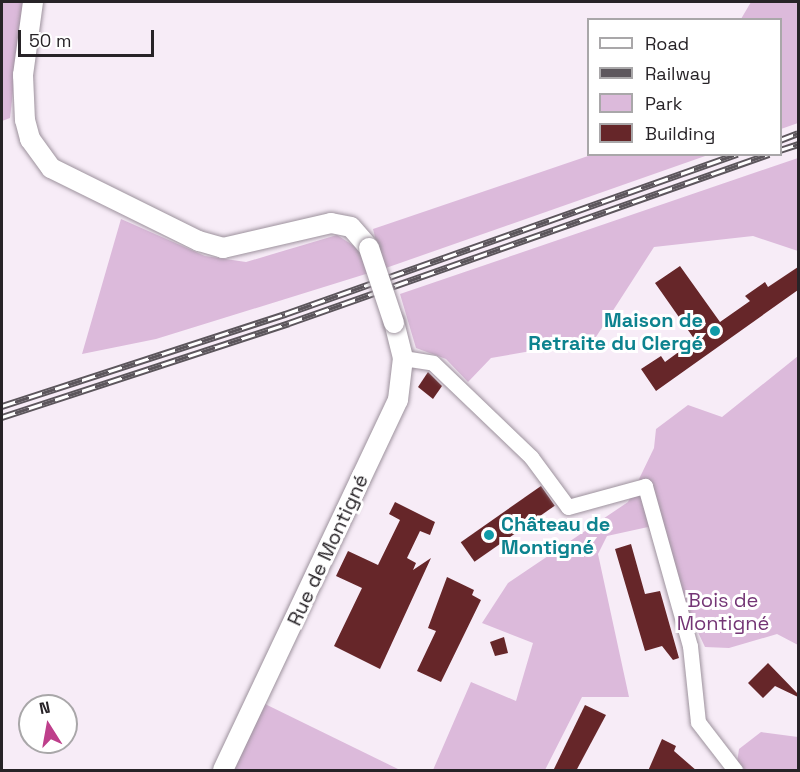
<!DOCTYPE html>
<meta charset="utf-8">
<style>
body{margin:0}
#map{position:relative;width:800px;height:772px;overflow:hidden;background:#f7ecf7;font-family:"Space Grotesk",sans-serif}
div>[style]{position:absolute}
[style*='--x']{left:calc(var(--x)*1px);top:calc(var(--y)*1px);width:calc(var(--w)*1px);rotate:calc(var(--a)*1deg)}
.green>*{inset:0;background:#dcbadb}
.building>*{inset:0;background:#662629;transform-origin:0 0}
.roads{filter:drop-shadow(0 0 2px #9d929d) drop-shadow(0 0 2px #9d929d)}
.minor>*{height:15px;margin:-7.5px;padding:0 7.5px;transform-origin:7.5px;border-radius:7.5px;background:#fff}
.tertiary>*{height:20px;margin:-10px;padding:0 10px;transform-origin:10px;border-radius:10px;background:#fff}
.rail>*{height:7px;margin-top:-3.5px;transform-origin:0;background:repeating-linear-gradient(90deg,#fff 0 14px,#5c565c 0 28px);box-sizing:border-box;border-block:2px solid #5c565c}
.bridges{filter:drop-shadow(0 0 2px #9d929d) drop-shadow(0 0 2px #9d929d)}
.tertiary-bridge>*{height:20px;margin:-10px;padding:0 10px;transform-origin:10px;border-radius:10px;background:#fff}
.dots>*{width:16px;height:16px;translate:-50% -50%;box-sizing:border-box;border:3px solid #fff;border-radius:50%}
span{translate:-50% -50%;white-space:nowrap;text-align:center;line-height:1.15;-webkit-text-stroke:6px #fff;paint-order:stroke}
.culture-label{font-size:20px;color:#0d838f;font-weight:700}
.right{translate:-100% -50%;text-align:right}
.left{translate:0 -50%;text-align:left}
.street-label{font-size:20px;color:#272327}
.park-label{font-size:20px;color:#743575}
.frame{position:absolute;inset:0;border:3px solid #272327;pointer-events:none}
.legend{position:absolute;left:587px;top:18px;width:195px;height:138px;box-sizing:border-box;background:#fff;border:2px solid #a9a7a9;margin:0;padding:8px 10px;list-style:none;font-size:18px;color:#272327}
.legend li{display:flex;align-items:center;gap:12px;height:30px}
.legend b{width:30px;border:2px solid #a9a7a9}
.north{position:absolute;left:18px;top:694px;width:60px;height:60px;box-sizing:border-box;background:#fff;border:2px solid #a9a7a9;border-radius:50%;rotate:349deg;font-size:16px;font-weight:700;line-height:24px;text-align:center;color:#272327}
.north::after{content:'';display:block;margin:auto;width:21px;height:27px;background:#be3f8b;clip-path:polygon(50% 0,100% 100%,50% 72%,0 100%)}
.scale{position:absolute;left:18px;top:30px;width:136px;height:27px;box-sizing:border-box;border:3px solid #272327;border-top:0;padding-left:8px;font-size:18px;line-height:21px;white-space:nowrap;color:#272327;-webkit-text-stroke:4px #fff;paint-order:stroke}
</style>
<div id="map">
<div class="green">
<div style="clip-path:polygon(2px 2px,23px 2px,10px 118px,2px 121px)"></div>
<div style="clip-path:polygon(751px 2px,798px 2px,798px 123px,781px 129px,780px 20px,741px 19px)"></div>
<div style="clip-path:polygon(591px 155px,708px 155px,383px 269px,373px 229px)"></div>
<div style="clip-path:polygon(798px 158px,798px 251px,753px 236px,654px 247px,594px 340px,491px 358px,468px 382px,446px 359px,416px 348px,400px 294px)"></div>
<div style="clip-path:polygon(121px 219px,205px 256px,246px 262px,337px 235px,362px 251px,369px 273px,156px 339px,82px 354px)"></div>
<div style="clip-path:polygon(798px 356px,798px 645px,777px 634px,729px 648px,705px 647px,648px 527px,607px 536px,598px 554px,629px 697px,582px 697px,545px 770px,433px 770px,471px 682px,516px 701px,533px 643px,482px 623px,508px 583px,628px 502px,654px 448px,656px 429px,688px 405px,722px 417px)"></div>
<div style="clip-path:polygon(263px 703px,400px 770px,233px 770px)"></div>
<div style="clip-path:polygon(761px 732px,798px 737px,798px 770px,736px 770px,739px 749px)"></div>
</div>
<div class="building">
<div style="clip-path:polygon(680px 266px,720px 322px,750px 301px,745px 296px,765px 282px,768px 287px,798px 267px,798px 290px,656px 391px,641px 369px,661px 356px,665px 362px,695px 340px,655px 283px)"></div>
<div style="clip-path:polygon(428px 372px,442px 386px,433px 399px,418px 387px)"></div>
<div style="left:541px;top:486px;width:24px;height:98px;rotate:55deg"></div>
<div style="clip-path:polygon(395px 502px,435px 522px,430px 535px,420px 531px,407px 558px,416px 563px,413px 570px,431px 558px,380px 669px,334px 646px,362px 588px,336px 576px,348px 551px,378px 565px,400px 520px,389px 514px)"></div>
<div style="clip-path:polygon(631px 544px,645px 594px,660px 591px,679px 658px,673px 660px,662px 646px,645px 651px,615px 549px)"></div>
<div style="clip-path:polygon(447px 577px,474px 590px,472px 595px,481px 600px,441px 682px,417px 671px,436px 631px,428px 628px)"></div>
<div style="clip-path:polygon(504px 637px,508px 653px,495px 656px,490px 642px)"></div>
<div style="clip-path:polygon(768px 663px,798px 694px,798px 697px,775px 686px,763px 698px,748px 683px)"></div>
<div style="clip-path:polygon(585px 705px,606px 715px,576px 771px,553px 771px)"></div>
<div style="clip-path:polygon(662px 739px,676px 746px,674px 751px,697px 771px,648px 771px)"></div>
</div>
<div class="roads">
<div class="minor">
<div style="--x:403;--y:358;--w:30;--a:9"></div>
<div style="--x:433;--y:363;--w:136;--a:43.8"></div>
<div style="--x:531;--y:457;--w:62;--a:53.5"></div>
<div style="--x:568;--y:507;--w:80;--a:-15.3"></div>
<div style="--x:645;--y:486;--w:166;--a:74.3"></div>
<div style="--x:690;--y:646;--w:76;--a:84"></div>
<div style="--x:698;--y:722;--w:61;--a:52.4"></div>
</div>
<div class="tertiary">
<div style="--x:33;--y:2;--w:74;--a:97.8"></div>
<div style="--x:23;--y:75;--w:45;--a:87.5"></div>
<div style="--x:25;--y:120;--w:20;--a:75"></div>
<div style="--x:30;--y:139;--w:36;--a:54"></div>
<div style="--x:51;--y:168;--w:165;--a:26.3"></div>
<div style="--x:199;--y:241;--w:25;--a:16"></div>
<div style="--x:223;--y:248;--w:111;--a:-13"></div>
<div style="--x:331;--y:223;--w:20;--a:11"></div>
<div style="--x:351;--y:227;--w:28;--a:49"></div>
<div style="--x:223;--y:770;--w:409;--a:-64.7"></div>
<div style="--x:398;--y:400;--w:42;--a:-83.2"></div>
<div style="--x:403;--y:358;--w:36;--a:-104"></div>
</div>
</div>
<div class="rail">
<div style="--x:780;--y:140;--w:19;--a:-21"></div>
<div style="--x:780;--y:150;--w:19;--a:-18"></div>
<div style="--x:2;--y:406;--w:298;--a:-18"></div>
<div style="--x:285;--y:314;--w:480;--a:-19.5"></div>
<div style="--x:2;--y:417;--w:302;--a:-18.1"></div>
<div style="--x:289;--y:323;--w:509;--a:-19.4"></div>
</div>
<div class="bridges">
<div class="tertiary-bridge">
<div style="--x:369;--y:248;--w:79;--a:71.6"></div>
</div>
</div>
<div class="dots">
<div style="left:715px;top:331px;background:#0f9aa8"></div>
<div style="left:489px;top:535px;background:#0f9aa8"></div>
</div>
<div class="culture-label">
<span class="right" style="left:703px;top:332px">Maison de<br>Retraite du Clergé</span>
<span class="left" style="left:501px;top:536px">Château de<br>Montigné</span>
</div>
<div class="street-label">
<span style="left:328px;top:550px;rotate:-65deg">Rue de Montigné</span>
</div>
<div class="park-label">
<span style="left:723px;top:612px">Bois de<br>Montigné</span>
</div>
<div class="frame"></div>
<ul class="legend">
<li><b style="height:8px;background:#fff"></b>Road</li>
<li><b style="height:8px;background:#5c565c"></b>Railway</li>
<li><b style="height:16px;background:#dcbadb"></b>Park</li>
<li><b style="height:16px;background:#662629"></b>Building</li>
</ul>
<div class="north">N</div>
<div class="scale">50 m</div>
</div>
